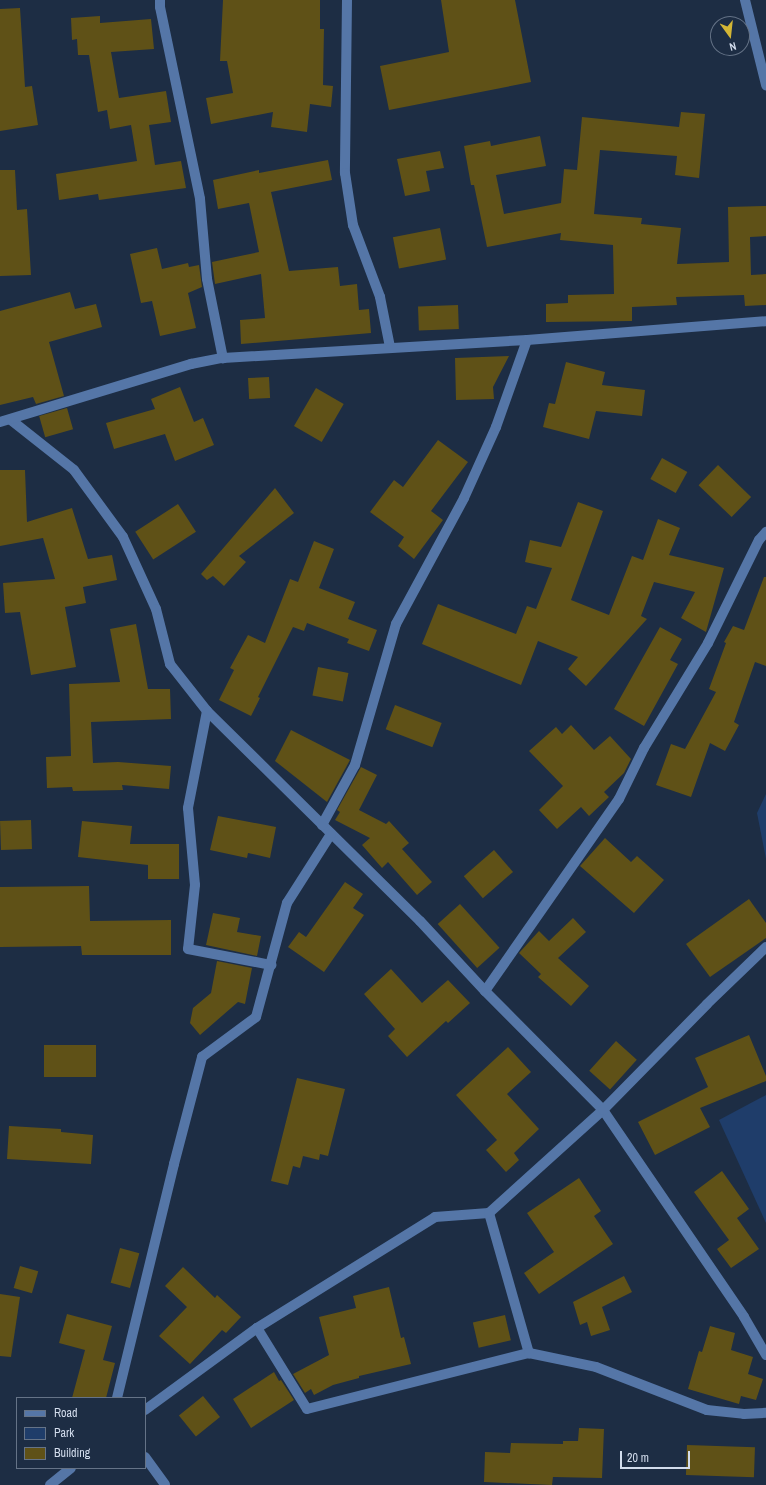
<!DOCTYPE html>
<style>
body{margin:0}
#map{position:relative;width:766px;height:1485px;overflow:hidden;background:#1d2d44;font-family:"Archivo Narrow",sans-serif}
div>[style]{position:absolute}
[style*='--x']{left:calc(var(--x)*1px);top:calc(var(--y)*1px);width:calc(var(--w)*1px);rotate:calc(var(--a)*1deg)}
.green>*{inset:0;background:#1f3d6a}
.building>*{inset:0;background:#5f5117;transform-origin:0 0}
.minor>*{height:10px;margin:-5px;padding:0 5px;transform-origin:5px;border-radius:5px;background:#5576a7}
span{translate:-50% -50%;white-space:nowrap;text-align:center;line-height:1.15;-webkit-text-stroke:3.5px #1d2d44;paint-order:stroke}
.legend{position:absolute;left:16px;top:1397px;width:130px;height:72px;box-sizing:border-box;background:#1d2d44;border:1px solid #657387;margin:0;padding:5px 7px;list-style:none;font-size:12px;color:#d2dcec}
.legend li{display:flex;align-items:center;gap:8px;height:20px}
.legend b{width:20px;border:1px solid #657387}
.north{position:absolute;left:710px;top:16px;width:40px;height:40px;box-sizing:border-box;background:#1d2d44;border:1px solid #657387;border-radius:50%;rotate:165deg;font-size:11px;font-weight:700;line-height:16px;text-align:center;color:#d2dcec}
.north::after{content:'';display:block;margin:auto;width:14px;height:18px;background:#d3b635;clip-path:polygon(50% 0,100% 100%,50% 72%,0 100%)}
.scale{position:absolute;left:620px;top:1451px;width:70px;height:18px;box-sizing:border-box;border:2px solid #d2dcec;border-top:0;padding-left:5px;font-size:12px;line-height:14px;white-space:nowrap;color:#d2dcec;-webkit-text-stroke:3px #1d2d44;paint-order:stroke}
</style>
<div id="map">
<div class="green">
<div style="clip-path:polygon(766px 794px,766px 859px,757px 813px)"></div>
<div style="clip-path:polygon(766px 1095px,766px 1223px,719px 1120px)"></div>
</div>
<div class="building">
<div style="clip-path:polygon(223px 0,320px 0,320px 29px,324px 29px,323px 85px,333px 86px,331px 107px,310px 104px,307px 132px,271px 127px,273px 112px,211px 124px,206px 98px,233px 93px,227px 61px,220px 61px)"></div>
<div style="clip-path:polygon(441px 0,515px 0,531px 82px,389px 110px,380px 66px,449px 52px)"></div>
<div style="clip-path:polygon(20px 8px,25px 87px,32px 86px,38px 125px,0 131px,0 9px)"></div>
<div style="clip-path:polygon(100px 16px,100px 23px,151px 19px,154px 49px,111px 52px,119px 98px,166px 91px,171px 122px,149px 125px,155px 165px,181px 161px,186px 188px,99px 200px,98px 194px,59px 200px,56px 174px,137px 161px,131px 125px,110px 129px,107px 110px,98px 112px,89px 55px,78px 55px,77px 39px,72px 40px,71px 18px)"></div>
<div style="clip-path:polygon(681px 112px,705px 114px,699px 178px,675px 175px,677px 156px,600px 150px,594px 214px,642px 218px,641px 224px,681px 228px,677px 264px,729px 262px,728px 207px,766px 206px,766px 236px,750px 237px,751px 275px,766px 274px,766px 305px,745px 306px,744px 295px,676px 297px,677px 305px,632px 307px,632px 321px,546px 322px,546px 304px,568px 303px,568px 295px,614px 294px,613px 245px,560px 240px,561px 233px,487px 247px,474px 185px,471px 185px,464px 146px,490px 141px,491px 146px,540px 136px,546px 166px,496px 175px,504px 214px,561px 203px,564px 169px,577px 170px,582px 117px,679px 127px)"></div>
<div style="clip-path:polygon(440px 151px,444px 168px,426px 171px,430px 191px,405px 196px,397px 159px)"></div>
<div style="clip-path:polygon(328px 160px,332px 180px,271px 192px,289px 271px,338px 267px,340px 286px,357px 284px,359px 310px,369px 309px,371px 333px,241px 344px,240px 320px,265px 318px,261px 274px,215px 284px,212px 262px,259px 252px,249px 203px,218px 209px,213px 180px,259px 170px,259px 173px)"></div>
<div style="clip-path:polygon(0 170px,15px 170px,17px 210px,27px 209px,31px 275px,0 276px)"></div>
<div style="left:440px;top:228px;width:32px;height:48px;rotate:79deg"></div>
<div style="clip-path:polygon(157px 248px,162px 269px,188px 263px,189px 267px,199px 265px,202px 287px,188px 293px,196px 328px,160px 336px,152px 301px,141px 303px,130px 254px)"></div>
<div style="clip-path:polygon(70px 292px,75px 309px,96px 304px,102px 327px,49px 342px,64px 396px,36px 404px,33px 397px,0 405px,0 311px)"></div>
<div style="left:458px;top:305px;width:24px;height:40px;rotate:88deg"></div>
<div style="clip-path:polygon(509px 356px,493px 387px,494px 399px,456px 400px,455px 358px)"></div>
<div style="clip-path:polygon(566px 362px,605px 372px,602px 385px,645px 390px,642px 416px,596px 411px,589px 439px,543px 427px,549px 403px,555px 404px)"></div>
<div style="left:269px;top:377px;width:21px;height:21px;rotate:87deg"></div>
<div style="clip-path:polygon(180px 387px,194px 422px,203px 418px,214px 445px,175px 461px,165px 434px,114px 449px,106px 423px,155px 409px,151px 399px)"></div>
<div style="left:316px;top:388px;width:32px;height:44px;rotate:30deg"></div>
<div style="left:67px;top:408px;width:22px;height:29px;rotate:74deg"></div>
<div style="clip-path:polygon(438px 440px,468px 462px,431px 511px,443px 520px,414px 559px,398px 546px,404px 537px,370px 512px,394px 480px,403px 487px)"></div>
<div style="left:662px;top:458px;width:29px;height:24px;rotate:29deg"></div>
<div style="left:718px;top:465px;width:46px;height:28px;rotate:44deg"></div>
<div style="clip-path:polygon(0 470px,25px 470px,27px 522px,72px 508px,88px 559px,112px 555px,117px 580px,83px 587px,86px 603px,65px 607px,76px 667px,31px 675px,20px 612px,5px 613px,3px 583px,55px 579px,43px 538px,0 546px)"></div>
<div style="clip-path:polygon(275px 488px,294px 513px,239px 556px,246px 562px,224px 586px,213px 576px,207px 580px,201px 574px)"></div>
<div style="clip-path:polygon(578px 502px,603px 511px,571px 600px,609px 615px,632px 556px,643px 560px,658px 519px,680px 528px,669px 555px,724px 568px,706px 632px,681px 618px,695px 592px,654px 582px,641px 616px,647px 619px,586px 686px,568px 669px,578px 657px,538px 641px,521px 685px,422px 644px,438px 604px,516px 634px,527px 606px,536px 609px,552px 568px,525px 562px,530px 540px,561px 547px)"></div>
<div style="left:178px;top:504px;width:33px;height:51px;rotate:57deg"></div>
<div style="clip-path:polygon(314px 541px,334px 549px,319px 588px,355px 602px,348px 619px,377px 630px,369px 651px,347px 643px,349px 639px,307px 623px,304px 631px,293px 627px,258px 697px,260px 698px,251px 716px,219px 700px,234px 670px,230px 668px,248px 635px,265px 643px,290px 579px,298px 582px)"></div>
<div style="clip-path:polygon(764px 577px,766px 577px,766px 666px,755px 662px,734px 722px,739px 725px,725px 751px,710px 743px,691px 797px,656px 785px,671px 744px,685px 749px,716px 692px,709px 689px,726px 643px,724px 642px,733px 626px,744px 630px)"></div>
<div style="clip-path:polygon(136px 624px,148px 689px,170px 689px,171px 719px,91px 722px,93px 763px,118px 762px,171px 766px,169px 789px,122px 785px,123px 790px,73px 791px,72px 787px,47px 788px,46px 757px,71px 756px,69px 684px,120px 682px,110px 629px)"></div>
<div style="clip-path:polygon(660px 627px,682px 639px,670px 660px,678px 664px,644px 726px,614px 709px)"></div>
<div style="left:318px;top:667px;width:31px;height:29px;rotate:11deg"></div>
<div style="left:395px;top:705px;width:50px;height:26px;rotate:21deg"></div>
<div style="clip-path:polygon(571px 725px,594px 750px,610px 736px,631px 759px,624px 773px,604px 792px,609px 797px,589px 816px,581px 807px,557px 829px,539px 810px,563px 786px,529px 751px,556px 727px,562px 734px)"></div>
<div style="clip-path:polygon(291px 730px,350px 760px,327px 802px,275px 761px)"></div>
<div style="clip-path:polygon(361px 767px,377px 775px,359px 810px,386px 824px,389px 821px,409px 843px,402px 849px,432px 882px,417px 895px,388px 862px,382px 868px,362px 845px,370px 838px,335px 820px,340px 812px,337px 810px)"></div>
<div style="clip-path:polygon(218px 816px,276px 827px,270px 858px,248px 853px,247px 858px,210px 850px)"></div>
<div style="left:31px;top:820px;width:29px;height:31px;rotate:88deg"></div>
<div style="clip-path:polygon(82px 821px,132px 826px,130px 844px,179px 844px,179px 879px,148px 879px,148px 865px,78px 857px)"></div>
<div style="clip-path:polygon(605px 838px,631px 862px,637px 856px,664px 880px,634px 913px,580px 866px)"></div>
<div style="left:494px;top:850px;width:29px;height:40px;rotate:49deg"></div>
<div style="clip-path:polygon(345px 882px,363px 894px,353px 908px,364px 915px,324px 972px,288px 947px,299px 932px,306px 937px)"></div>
<div style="clip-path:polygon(89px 886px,90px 921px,171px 920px,171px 955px,82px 955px,81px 946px,0 947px,0 887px)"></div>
<div style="clip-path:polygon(749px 899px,766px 923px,766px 938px,710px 977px,686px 944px)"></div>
<div style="left:460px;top:904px;width:59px;height:30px;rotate:48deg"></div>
<div style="clip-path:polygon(213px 913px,240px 918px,237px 932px,261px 936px,257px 956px,206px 945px)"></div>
<div style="clip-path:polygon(573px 918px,586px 932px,558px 958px,589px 986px,571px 1006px,538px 977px,541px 974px,519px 953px,539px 931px,549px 941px)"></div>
<div style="clip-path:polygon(217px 961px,252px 968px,245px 1004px,238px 1002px,200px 1035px,190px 1023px,193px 1008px,211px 993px)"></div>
<div style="clip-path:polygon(391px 969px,422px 1003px,448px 980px,470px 1003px,448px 1023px,446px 1021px,407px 1057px,388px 1036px,395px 1029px,364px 994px)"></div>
<div style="clip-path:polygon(749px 1035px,766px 1076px,766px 1081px,700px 1108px,710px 1127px,655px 1155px,638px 1122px,708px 1087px,695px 1058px)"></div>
<div style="left:616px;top:1041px;width:28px;height:40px;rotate:42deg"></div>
<div style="left:44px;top:1045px;width:52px;height:32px"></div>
<div style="clip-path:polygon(508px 1047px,531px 1072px,507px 1094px,539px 1129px,514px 1153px,519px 1160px,506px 1172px,486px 1150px,497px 1140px,456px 1095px)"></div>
<div style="clip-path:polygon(297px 1078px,345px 1089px,328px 1156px,320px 1154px,319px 1160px,303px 1156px,300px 1168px,293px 1166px,288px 1185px,271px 1181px)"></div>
<div style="clip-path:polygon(9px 1126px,61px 1129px,61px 1132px,93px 1135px,91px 1164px,7px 1159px)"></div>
<div style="clip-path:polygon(722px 1171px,749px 1209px,737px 1218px,759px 1249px,731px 1268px,717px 1249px,729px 1240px,694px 1192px)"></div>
<div style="clip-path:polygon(579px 1178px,601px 1211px,594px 1216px,613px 1244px,539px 1294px,524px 1273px,554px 1252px,527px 1213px)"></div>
<div style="left:120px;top:1248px;width:20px;height:36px;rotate:15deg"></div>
<div style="left:20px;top:1266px;width:19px;height:23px;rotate:16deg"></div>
<div style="clip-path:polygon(183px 1267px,215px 1298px,217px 1295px,241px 1317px,226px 1333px,222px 1330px,190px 1364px,159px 1336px,187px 1307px,165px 1286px)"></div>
<div style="clip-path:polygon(624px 1276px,632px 1292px,602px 1307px,610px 1330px,591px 1336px,587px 1322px,580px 1325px,573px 1302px)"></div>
<div style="clip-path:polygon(389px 1287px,401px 1338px,404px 1337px,411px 1364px,359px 1376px,359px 1378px,333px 1385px,314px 1395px,311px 1389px,305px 1393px,293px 1374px,329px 1355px,319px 1317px,356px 1308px,353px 1296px)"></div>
<div style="clip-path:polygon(0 1294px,20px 1297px,11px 1357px,0 1356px)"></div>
<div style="clip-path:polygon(67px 1314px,112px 1326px,103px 1360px,115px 1363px,106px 1398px,72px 1398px,85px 1350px,59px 1343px)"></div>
<div style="left:505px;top:1315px;width:26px;height:33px;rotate:77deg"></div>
<div style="clip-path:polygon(710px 1326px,735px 1333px,731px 1350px,753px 1357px,748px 1374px,763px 1379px,756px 1400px,741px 1396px,739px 1404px,688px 1389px,699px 1351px,702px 1352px)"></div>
<div style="clip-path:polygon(274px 1372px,279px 1381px,281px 1380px,294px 1400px,251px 1428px,233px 1399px)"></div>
<div style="left:203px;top:1396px;width:27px;height:31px;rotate:51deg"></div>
<div style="clip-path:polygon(579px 1428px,604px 1429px,602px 1478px,553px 1477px,552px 1485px,484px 1482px,485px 1452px,510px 1453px,511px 1443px,563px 1444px,563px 1441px,578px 1441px)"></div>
<div style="left:687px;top:1445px;width:68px;height:30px;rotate:2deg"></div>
</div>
<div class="minor">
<div style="--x:160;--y:0;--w:7;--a:90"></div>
<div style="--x:160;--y:7;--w:196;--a:78.2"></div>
<div style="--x:200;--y:199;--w:80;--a:85"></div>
<div style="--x:207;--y:279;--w:81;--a:78.6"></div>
<div style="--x:347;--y:0;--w:173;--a:90.7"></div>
<div style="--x:345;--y:173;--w:53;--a:81.3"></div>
<div style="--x:353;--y:225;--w:77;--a:69.4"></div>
<div style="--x:380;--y:297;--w:51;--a:78.7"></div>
<div style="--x:745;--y:0;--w:88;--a:76.1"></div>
<div style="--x:11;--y:420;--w:80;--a:38.4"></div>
<div style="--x:74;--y:470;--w:83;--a:53.8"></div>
<div style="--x:123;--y:537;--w:79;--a:65.4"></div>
<div style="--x:156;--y:609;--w:57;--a:75.7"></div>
<div style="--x:170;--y:664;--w:60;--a:51.8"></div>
<div style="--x:207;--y:711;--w:299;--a:44.6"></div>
<div style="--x:420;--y:921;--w:96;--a:47.1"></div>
<div style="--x:485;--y:991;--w:168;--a:45.2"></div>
<div style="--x:603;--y:1110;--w:250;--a:55.7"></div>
<div style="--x:744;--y:1317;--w:44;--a:59.9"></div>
<div style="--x:0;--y:422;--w:200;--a:-16.9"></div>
<div style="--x:191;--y:364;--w:33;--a:-11"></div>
<div style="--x:223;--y:358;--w:305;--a:-3.4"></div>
<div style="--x:527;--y:340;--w:240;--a:-4.5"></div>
<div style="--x:207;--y:711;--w:99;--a:101.1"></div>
<div style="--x:188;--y:808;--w:77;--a:84.8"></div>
<div style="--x:195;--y:885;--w:64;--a:96.2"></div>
<div style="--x:188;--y:949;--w:85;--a:10.9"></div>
<div style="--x:322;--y:825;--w:68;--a:-61.2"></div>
<div style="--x:355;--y:765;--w:147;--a:-73.8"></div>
<div style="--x:396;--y:624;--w:143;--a:-61.6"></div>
<div style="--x:464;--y:498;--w:78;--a:-65.7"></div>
<div style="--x:496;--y:427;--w:92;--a:-70.4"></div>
<div style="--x:485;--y:991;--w:234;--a:-55.1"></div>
<div style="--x:619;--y:799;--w:57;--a:-63.9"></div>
<div style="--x:644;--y:748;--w:123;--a:-58.6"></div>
<div style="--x:708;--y:643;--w:115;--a:-63.7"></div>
<div style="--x:759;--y:540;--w:11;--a:-49"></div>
<div style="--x:489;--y:1213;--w:146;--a:74.1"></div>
<div style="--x:257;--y:1328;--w:95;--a:58.3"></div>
<div style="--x:307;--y:1409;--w:229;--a:-14.2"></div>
<div style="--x:529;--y:1353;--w:68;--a:11.8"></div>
<div style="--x:596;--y:1367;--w:119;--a:21.2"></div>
<div style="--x:707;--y:1410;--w:37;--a:6"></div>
<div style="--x:744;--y:1414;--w:22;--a:-3"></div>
<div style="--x:117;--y:1398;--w:241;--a:-76.3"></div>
<div style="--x:174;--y:1164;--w:111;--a:-75.3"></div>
<div style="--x:202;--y:1057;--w:67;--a:-36.5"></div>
<div style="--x:256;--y:1017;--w:118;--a:-74.8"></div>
<div style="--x:287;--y:903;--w:82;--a:-57.5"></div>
<div style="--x:145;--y:1410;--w:139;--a:-36.2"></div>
<div style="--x:257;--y:1328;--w:210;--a:-31.9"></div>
<div style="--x:435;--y:1217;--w:54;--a:-4.2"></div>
<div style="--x:489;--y:1213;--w:154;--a:-42.1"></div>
<div style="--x:603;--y:1110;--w:148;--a:-45.5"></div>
<div style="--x:707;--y:1004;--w:82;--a:-44"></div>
<div style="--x:145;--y:1457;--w:34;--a:54"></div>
<div style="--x:50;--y:1485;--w:27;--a:-39"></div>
</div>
<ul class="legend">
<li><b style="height:5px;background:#5576a7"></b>Road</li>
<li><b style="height:11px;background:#1f3d6a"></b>Park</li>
<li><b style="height:11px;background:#5f5117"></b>Building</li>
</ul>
<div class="north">N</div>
<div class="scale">20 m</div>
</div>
